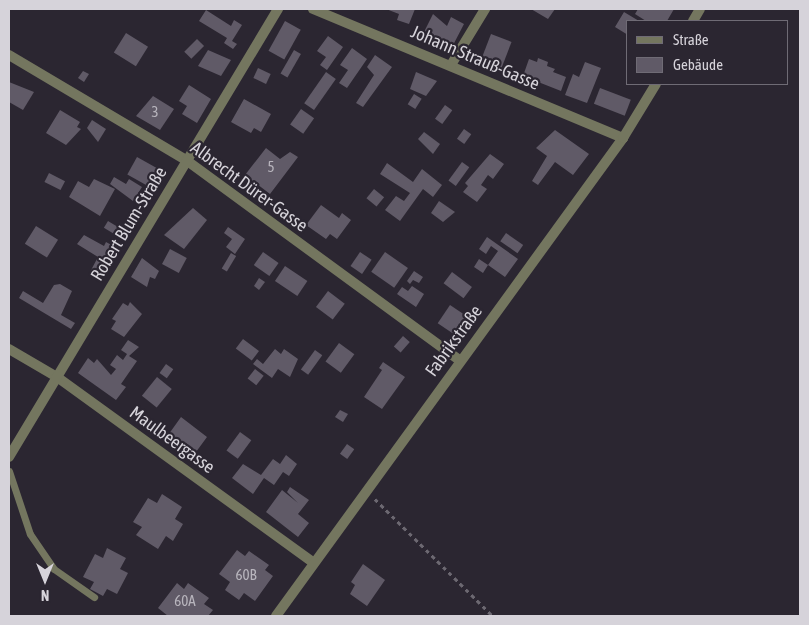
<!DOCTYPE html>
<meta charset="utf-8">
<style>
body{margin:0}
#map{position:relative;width:809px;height:625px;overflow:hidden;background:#2b2631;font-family:"Asap Condensed",sans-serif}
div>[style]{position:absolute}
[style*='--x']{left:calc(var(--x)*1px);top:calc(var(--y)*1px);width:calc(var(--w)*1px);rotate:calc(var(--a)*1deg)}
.building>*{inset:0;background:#605a67;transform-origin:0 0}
.path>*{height:2.5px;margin-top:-1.25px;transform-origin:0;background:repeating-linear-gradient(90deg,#6c6871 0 4px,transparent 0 8px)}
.lane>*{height:7px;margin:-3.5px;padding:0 3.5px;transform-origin:3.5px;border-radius:3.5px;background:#74765f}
.street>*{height:10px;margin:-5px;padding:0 5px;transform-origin:5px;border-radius:5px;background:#74765f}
span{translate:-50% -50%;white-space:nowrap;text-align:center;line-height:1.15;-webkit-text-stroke:4.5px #2b2631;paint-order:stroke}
.number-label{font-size:15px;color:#b8b5bd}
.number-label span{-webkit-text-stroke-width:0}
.street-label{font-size:18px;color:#d6d3da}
.frame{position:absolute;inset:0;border:10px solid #d6d3da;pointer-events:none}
.legend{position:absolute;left:626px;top:20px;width:162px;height:65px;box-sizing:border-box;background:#2b2631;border:1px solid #6f6b75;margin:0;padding:6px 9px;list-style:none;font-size:15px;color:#d6d3da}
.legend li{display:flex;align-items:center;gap:10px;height:25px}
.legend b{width:25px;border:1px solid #6f6b75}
.north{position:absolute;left:20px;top:555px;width:50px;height:50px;-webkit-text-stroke:4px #2b2631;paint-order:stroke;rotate:180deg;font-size:14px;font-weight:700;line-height:20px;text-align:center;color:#d6d3da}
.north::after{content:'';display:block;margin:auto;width:18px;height:22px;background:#d6d3da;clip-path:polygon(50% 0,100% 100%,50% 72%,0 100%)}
</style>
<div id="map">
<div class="building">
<div style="clip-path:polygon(386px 9px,415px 9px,409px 24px,397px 20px,399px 14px)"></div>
<div style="clip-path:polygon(531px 9px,555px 9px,548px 19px)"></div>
<div style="clip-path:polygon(638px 9px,674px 9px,667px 21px,646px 21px,635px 14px)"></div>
<div style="clip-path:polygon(206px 10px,231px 26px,234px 20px,242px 25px,232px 41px,237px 44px,233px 49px,224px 43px,227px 38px,199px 21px)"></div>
<div style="clip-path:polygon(624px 12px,639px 21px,628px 21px,628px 35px,615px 27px)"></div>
<div style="clip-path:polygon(433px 14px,447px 26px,451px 17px,464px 24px,450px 51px,422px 36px)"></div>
<div style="left:285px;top:21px;width:18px;height:34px;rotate:29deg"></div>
<div style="left:126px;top:33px;width:26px;height:23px;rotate:32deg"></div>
<div style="left:491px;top:34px;width:22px;height:29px;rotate:21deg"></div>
<div style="clip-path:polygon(328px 36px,343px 47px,327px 70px,320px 65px,326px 57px,317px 51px)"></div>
<div style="left:197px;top:39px;width:10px;height:18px;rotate:45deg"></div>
<div style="clip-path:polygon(352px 48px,367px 59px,347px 88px,339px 83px,348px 70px,340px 65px)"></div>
<div style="clip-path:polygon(208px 50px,231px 60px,221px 76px,198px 66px)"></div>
<div style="left:294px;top:50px;width:8px;height:27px;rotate:30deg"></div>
<div style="clip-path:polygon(375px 55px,392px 67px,363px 107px,356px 103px,374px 75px,367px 67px)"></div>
<div style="clip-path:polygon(538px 58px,548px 62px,547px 66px,555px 69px,553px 72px,566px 77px,561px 91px,523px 76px,529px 59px,537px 62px)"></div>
<div style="clip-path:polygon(585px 62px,601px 68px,587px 103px,565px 95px,573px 74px,579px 77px)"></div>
<div style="left:258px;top:68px;width:14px;height:11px;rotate:25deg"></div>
<div style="clip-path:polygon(83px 71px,89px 74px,84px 82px,78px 78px)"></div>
<div style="left:326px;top:72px;width:12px;height:38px;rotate:35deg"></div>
<div style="clip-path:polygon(416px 72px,437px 81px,426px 96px,410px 89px)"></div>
<div style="clip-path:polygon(9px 82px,34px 92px,23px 110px,9px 102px)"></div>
<div style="clip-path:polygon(189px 85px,211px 99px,197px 123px,182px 114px,187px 106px,179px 101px)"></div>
<div style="left:600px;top:88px;width:33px;height:17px;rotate:21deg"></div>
<div style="left:414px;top:94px;width:9px;height:12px;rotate:32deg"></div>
<div style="clip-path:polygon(153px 96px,174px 109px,160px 130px,136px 116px)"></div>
<div style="clip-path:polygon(244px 99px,271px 114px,261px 132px,254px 128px,251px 133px,231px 122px)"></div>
<div style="left:445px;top:105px;width:9px;height:17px;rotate:36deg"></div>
<div style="left:301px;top:109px;width:16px;height:19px;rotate:35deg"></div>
<div style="clip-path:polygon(60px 110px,80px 122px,77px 127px,81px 129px,66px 145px,46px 133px)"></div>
<div style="clip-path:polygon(92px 120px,106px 129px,98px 142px,87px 128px)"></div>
<div style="left:464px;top:129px;width:9px;height:12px;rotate:36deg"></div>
<div style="clip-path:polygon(555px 130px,589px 154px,573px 175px,555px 162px,538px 185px,532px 181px,547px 156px,536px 148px)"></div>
<div style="clip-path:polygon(424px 132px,440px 144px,433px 154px,418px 139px)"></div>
<div style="clip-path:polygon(266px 148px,280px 159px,290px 152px,298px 157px,270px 194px,245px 175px)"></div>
<div style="clip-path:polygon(490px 154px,504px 164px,493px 179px,488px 175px,481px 185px,487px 189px,477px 202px,463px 192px,468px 186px,465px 183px)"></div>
<div style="left:137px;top:157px;width:23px;height:20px;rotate:29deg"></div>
<div style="left:462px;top:162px;width:9px;height:23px;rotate:36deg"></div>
<div style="clip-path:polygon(387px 163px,413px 182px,422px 169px,442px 185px,433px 197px,423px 189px,400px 221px,385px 210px,396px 196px,404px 201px,410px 193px,380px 174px)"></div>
<div style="left:49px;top:173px;width:18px;height:10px;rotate:27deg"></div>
<div style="clip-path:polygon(114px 177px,126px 184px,129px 179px,142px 187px,133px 201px,110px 184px)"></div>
<div style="clip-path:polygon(94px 179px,115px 189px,100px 216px,69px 197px,78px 181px,89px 187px)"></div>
<div style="left:374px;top:189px;width:13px;height:12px;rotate:39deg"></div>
<div style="clip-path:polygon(439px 201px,455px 212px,443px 222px,431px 213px)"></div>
<div style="clip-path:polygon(321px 205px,339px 218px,342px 213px,351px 220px,337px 239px,330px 234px,326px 239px,306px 225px)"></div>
<div style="clip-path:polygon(193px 208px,207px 220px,184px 249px,164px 235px)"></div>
<div style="left:108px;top:221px;width:26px;height:8px;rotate:31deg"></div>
<div style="left:36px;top:226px;width:26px;height:21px;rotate:32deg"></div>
<div style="clip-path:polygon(228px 227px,245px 239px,235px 254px,226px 247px,232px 239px,224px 233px)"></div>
<div style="left:506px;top:233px;width:21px;height:10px;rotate:35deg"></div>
<div style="clip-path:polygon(84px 235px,104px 246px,106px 242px,117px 248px,118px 254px,102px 279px,90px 272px,98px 257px,77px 244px)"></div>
<div style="clip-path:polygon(487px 237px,518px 259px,505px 277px,488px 265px,483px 273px,474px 267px,479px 259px,488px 265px,498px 251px,491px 246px,486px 254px,479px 249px)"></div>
<div style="left:170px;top:249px;width:19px;height:17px;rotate:28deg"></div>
<div style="left:263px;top:252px;width:19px;height:16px;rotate:35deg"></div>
<div style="left:360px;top:252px;width:14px;height:17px;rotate:34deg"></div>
<div style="left:385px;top:252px;width:28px;height:24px;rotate:35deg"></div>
<div style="left:231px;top:253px;width:6px;height:18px;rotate:31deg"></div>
<div style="clip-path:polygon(142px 258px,159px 271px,155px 279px,150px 277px,147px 287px,131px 277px)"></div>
<div style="left:285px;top:266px;width:27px;height:18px;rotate:34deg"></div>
<div style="clip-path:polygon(414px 271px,423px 277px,419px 283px,413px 280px,410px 284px,407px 281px)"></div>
<div style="left:452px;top:272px;width:25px;height:14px;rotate:37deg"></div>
<div style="clip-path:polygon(259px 278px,265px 282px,259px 290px,254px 286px)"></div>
<div style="clip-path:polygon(60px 284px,72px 291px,61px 315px,75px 323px,71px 329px,19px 298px,23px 291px,43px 303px,54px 285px)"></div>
<div style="clip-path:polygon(412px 286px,424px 294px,416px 307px,397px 294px,402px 287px,408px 291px)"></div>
<div style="left:328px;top:291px;width:21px;height:20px;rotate:37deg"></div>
<div style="clip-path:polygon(130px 302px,142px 314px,124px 337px,111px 329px,116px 321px,112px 319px,123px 303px,128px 306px)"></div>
<div style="left:450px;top:305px;width:27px;height:22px;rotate:34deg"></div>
<div style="left:403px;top:336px;width:9px;height:14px;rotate:41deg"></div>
<div style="left:243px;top:339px;width:20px;height:12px;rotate:37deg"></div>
<div style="clip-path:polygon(128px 340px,139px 347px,129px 356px,137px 361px,121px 384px,126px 387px,116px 400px,78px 373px,88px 358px,94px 363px,97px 359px,111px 375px,116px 369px,110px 365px,117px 355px,123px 360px,127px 354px,121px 350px)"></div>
<div style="left:339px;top:343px;width:19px;height:23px;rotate:36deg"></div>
<div style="clip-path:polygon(275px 349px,281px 354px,284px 349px,298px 359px,290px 377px,278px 369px,272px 378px,253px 364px,257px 359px,263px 364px)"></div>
<div style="left:315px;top:350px;width:9px;height:24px;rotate:36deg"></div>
<div style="clip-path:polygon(383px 362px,405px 377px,382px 409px,364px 397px,382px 370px,379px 368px)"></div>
<div style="left:166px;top:364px;width:9px;height:11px;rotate:36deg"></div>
<div style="left:255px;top:369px;width:11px;height:12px;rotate:38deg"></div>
<div style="left:157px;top:377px;width:19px;height:24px;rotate:39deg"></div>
<div style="clip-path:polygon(340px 410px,348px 414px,343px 422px,335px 417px)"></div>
<div style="clip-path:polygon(181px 417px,207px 437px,196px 452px,189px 448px,186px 453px,166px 438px)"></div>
<div style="left:240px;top:432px;width:14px;height:23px;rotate:36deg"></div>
<div style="left:347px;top:444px;width:9px;height:12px;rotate:36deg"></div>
<div style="clip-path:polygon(286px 455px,297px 464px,289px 476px,283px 472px,274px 485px,264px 478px,253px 494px,232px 478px,243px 464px,261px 475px,273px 459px,280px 464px)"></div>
<div style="clip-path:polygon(290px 487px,309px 500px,298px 514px,309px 523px,298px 537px,266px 512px,282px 490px,298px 503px,287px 492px)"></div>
<div style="clip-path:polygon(162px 494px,182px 507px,175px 519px,183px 524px,173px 541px,166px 536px,158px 549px,136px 535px,142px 527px,133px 522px,148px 498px,157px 503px)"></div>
<div style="clip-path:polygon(107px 548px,126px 558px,120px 569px,128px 573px,117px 594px,107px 589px,103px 596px,90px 589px,94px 582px,83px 577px,95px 554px,103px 558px)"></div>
<div style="clip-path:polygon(237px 550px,245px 556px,249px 551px,269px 565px,265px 570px,273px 576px,255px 601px,244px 593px,239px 600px,225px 590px,230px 582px,219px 574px)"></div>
<div style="clip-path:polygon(363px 564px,385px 580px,367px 606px,350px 594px,355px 585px,351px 582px)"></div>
<div style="clip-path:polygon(177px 583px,184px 589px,188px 583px,209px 598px,204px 604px,213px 610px,208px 616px,168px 616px,158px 608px)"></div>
</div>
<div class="path">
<div style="--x:375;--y:499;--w:166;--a:44.8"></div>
</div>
<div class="lane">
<div style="--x:9;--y:471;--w:66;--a:71.6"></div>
<div style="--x:30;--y:534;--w:42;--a:55.6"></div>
<div style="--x:54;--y:569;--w:49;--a:35"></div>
</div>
<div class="street">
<div style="--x:313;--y:9;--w:336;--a:22.6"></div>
<div style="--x:693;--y:21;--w:14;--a:-60"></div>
<div style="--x:9;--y:55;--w:206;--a:30.7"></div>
<div style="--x:186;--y:160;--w:338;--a:36.2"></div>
<div style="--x:451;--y:65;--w:66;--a:-58.7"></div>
<div style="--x:9;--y:349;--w:56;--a:30.3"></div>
<div style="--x:57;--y:377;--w:317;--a:35.9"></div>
<div style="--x:9;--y:457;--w:523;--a:-59.02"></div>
<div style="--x:276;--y:616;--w:591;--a:-54.02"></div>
<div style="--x:623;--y:138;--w:63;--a:-58.6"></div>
</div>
<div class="number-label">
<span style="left:155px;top:112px">3</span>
<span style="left:271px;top:167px">5</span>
<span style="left:246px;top:575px">60B</span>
<span style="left:185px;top:601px">60A</span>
</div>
<div class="street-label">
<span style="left:475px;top:58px;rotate:23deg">Johann Strauß-Gasse</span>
<span style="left:249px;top:187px;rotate:36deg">Albrecht Dürer-Gasse</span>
<span style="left:129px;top:224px;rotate:-59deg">Robert Blum-Straße</span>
<span style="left:454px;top:341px;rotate:-54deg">Fabrikstraße</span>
<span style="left:172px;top:440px;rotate:36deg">Maulbeergasse</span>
</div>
<div class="frame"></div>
<ul class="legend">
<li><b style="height:6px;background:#74765f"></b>Straße</li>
<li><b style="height:14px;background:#605a67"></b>Gebäude</li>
</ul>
<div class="north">N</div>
</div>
